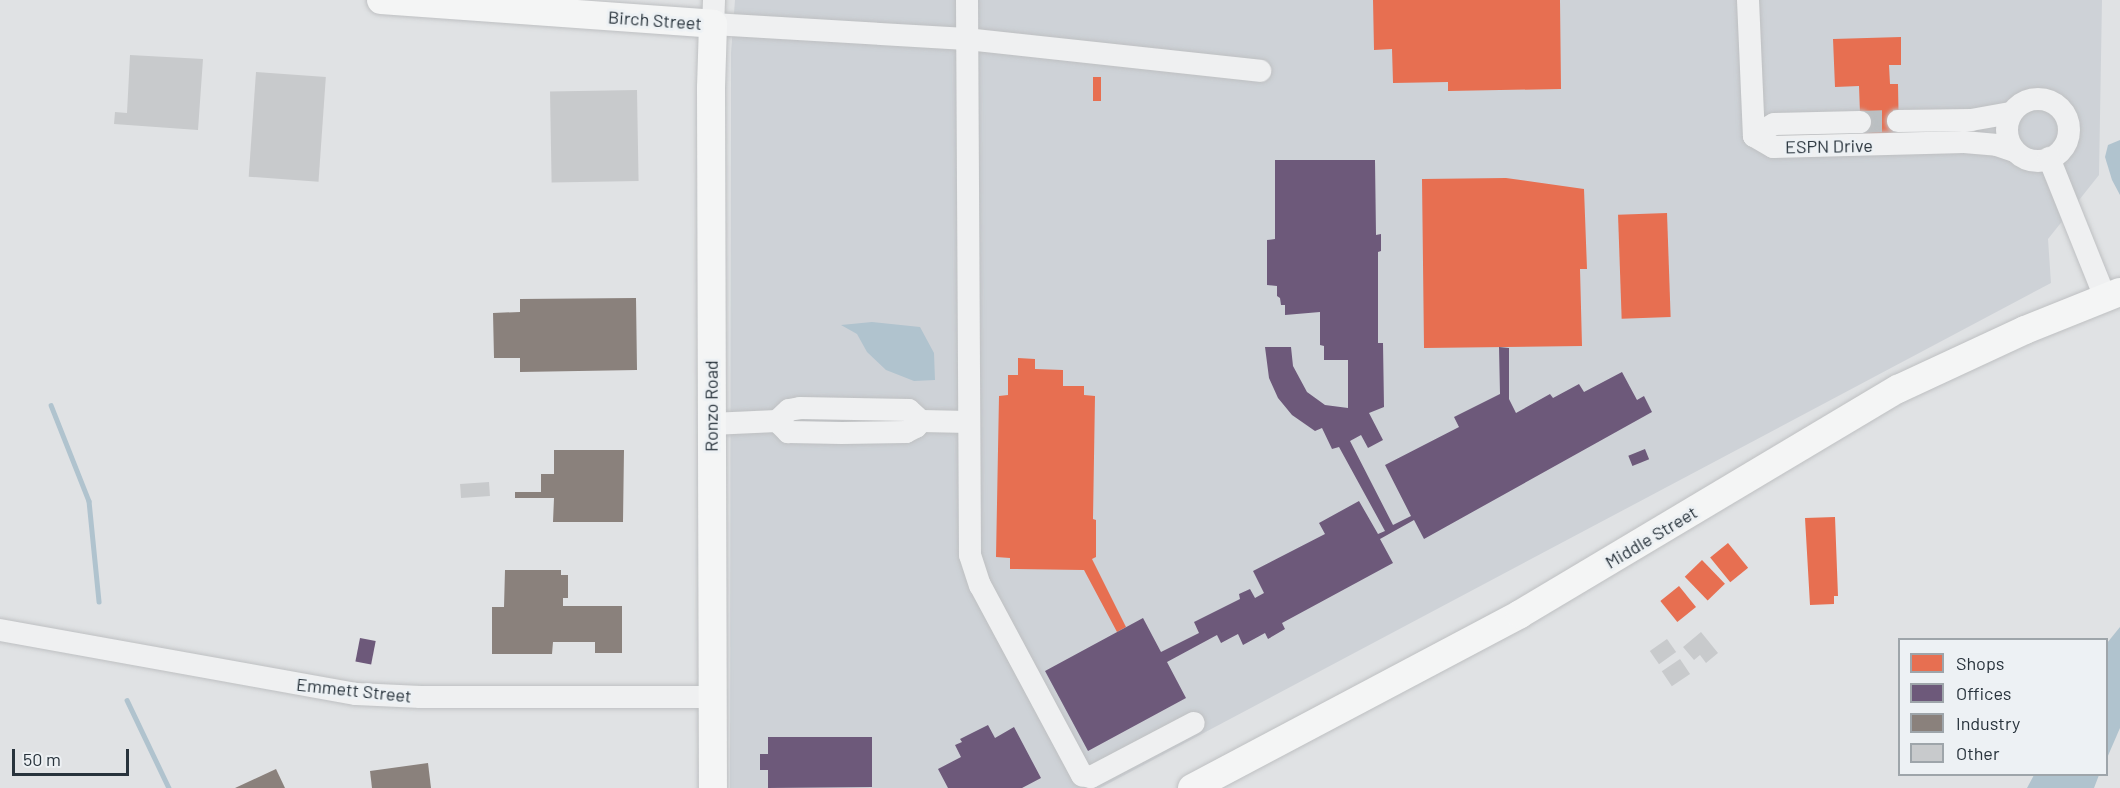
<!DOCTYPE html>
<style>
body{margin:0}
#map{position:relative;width:2120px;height:788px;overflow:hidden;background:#e0e2e4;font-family:Barlow,sans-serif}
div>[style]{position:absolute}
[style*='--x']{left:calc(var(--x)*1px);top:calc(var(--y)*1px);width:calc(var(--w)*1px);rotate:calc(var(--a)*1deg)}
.built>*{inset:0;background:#ced2d7}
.water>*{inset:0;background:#b0c3ce}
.shops>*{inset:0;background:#e76f51;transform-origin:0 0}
.offices>*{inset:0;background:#6d597a;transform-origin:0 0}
.industry>*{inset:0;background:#8a817c}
.stream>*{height:4.5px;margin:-2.25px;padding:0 2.25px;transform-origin:2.25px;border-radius:2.25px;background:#b0c3ce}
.building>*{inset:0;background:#c8cacc;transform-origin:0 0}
.minor-tunnel>*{height:22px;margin-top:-11px;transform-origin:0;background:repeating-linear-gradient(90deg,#bbbfc2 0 22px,transparent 0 33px)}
.roads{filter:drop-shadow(0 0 2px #bec0c2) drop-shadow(0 0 2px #bec0c2)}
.minor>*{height:22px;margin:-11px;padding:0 11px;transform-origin:11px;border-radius:11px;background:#eff0f1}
.minor>.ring{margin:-11px;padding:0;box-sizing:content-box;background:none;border:22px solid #eff0f1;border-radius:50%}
.major>*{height:28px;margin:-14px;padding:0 14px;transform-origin:14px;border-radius:14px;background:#f4f5f5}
span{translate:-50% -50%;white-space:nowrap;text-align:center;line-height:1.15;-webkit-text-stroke:6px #edf1f4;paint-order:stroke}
.street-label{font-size:18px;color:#28333c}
.legend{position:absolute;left:1898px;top:638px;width:210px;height:138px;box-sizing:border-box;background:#edf1f4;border:2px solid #9ea5aa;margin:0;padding:8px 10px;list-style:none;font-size:18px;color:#28333c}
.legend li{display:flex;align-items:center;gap:12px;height:30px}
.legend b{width:30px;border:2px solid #9ea5aa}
.scale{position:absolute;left:12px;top:749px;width:117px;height:27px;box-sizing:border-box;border:3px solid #28333c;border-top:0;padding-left:8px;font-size:18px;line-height:21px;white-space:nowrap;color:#28333c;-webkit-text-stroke:4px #edf1f4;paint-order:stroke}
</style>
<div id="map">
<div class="built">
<div style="clip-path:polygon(735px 0,2102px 0,2099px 175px,2048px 239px,2051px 283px,1100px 788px,730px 788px,731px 53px)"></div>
</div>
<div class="water">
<div style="clip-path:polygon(2120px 140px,2120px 195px,2112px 180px,2105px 157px,2108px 145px)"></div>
<div style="clip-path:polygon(872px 322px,920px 327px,934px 353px,935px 380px,914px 381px,886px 370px,867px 352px,857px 334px,841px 325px)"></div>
<div style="clip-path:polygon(2120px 627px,2120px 728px,2107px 758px,2107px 643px)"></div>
<div style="clip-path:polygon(2034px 775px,2034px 774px,2099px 775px,2094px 788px,2027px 788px)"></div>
</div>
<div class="shops">
<div style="clip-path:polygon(1373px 0,1560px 0,1561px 89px,1448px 91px,1448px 82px,1393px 83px,1392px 49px,1374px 50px)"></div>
<div style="clip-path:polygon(1901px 37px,1901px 65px,1889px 65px,1890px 84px,1898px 84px,1899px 139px,1861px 141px,1859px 86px,1835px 87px,1833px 39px)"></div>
<div style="left:1093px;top:77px;width:8px;height:24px"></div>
<div style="clip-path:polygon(1506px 178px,1584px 189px,1587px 269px,1580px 269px,1582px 346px,1424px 348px,1422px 179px)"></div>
<div style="left:1667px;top:213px;width:104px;height:49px;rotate:88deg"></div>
<div style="clip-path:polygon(1018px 358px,1035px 359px,1035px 369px,1063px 370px,1063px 386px,1084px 386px,1084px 395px,1095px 396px,1093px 519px,1096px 520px,1096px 557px,1092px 559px,1126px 627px,1117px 632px,1084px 570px,1010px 569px,1010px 558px,996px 557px,999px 396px,1008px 395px,1008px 375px,1018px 375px)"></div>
<div style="clip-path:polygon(1835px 517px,1838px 596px,1834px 596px,1834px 604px,1810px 605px,1805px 518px)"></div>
<div style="left:1728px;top:543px;width:32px;height:23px;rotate:51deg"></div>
<div style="left:1702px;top:560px;width:33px;height:24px;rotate:46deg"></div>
<div style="left:1679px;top:586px;width:27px;height:24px;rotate:51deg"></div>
</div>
<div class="offices">
<div style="clip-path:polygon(1275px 160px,1375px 160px,1376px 235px,1381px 234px,1381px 251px,1378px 252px,1378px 343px,1383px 343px,1384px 407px,1369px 413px,1383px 440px,1368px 448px,1361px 435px,1350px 441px,1393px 525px,1411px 516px,1385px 465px,1459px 427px,1454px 417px,1500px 394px,1499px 347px,1509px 348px,1509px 399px,1516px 413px,1550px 394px,1553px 398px,1579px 384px,1584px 392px,1622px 372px,1637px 400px,1644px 396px,1652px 412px,1424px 539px,1414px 520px,1380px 539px,1393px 563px,1282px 623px,1285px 629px,1268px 639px,1265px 633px,1243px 645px,1238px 634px,1221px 643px,1217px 635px,1167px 662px,1186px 698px,1088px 751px,1045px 671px,1143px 618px,1161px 652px,1199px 633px,1194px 622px,1240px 599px,1239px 594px,1250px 589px,1255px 598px,1264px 593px,1253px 571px,1325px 534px,1319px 523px,1359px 501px,1378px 534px,1385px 531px,1339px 447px,1332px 449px,1322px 428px,1315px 431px,1292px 415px,1278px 398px,1269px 378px,1265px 347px,1291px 347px,1293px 366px,1307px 392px,1325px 405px,1348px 408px,1348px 360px,1324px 360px,1324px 346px,1320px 345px,1320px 312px,1285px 315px,1285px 305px,1281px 305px,1280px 298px,1277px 296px,1277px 286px,1267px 285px,1267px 240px,1275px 239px)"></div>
<div style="left:1645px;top:449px;width:11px;height:18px;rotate:68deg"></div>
<div style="left:360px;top:638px;width:16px;height:24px;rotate:11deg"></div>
<div style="clip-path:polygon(988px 725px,995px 738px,1014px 727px,1041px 778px,1022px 788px,948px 788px,938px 769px,961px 757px,955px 745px,962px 742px,960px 739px)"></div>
<div style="clip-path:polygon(768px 737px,872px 737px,872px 787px,768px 788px,768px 770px,760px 770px,760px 754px,768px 754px)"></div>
</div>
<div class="industry">
<div style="clip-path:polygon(636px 298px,637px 370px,520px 372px,520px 358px,494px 358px,493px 313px,520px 312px,520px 299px)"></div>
<div style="clip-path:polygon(554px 450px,624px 450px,623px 522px,553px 522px,554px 498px,515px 498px,515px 492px,541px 492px,541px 474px,554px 474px)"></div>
<div style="clip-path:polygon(505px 570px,561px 570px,561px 575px,568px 575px,568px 598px,563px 598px,563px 606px,622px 606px,622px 653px,595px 653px,595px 642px,553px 642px,552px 654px,492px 654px,492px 607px,504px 607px)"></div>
<div style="clip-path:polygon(428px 763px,431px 788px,372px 788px,370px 771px)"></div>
<div style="clip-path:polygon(276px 769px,285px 788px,235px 788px)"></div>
</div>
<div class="stream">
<div style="--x:51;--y:405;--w:103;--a:68.4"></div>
<div style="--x:89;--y:501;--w:101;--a:84.3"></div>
<div style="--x:127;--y:700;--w:98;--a:64.5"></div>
</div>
<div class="building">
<div style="clip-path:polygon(130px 55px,203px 59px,198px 130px,114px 124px,115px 112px,127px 113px)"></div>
<div style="left:256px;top:72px;width:70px;height:105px;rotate:4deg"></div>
<div style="left:637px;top:90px;width:91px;height:87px;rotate:89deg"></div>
<div style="left:489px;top:482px;width:14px;height:29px;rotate:86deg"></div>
<div style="clip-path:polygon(1701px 632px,1718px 653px,1706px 663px,1700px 655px,1694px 660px,1683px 647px)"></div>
<div style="left:1667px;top:639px;width:16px;height:21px;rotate:55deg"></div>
<div style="left:1680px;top:659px;width:18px;height:22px;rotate:56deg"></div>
</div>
<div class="minor-tunnel">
<div style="--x:1860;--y:122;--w:38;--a:-2"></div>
</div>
<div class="roads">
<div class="minor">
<div style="--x:714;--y:0;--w:24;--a:92"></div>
<div style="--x:713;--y:24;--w:254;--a:3.4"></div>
<div style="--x:967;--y:39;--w:295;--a:6.2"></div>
<div style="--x:967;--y:0;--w:555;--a:89.69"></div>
<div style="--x:970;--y:555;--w:32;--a:72"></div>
<div style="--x:980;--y:585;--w:216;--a:61.8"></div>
<div style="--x:1082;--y:775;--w:9;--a:13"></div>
<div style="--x:1091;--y:777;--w:116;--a:-27.7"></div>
<div style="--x:1748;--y:0;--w:136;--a:87.5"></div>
<div class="ring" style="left:2007px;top:99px;width:40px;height:40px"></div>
<div style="--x:1898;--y:121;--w:73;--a:-0.8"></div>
<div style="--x:1971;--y:120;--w:41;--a:-9.9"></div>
<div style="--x:1754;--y:136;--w:22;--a:30"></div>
<div style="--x:1773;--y:147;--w:191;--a:-1.5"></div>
<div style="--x:1964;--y:142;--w:33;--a:5"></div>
<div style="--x:1997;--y:145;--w:18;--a:19"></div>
<div style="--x:1754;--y:136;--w:23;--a:-31"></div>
<div style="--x:1774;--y:124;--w:86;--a:-1.3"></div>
<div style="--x:2049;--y:158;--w:150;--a:68.1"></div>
<div style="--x:777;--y:421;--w:16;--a:45"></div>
<div style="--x:788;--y:432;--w:54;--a:1.1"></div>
<div style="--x:842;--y:433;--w:64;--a:-0.9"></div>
<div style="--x:906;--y:432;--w:11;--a:-27"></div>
<div style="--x:916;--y:427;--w:8;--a:-50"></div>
<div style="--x:711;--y:424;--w:66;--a:-2.6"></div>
<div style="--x:777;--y:421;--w:16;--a:-43"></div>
<div style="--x:789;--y:410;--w:11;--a:-10"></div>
<div style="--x:800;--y:408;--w:109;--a:1.1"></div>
<div style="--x:909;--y:410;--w:16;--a:43"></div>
<div style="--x:921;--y:421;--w:48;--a:1.2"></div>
<div style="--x:0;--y:630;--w:362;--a:10.2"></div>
<div style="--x:356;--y:694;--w:65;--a:2.6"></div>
<div style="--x:421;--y:697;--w:291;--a:0"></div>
</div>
<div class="major">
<div style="--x:381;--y:0;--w:333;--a:4.1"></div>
<div style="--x:713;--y:24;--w:65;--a:91.8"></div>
<div style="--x:711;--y:89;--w:699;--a:89.84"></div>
<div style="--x:1192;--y:788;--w:371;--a:-27.9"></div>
<div style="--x:1520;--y:614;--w:440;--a:-30.8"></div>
<div style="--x:1898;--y:389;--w:140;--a:-24.9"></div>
<div style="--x:2025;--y:330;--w:102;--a:-21.8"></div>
</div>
</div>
<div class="street-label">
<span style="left:655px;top:20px;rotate:4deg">Birch Street</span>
<span style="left:1829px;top:146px;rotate:-1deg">ESPN Drive</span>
<span style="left:711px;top:406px;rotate:-90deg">Ronzo Road</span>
<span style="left:1651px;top:537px;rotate:-31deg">Middle Street</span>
<span style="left:354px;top:690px;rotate:6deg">Emmett Street</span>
</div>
<ul class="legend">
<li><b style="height:16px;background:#e76f51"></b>Shops</li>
<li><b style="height:16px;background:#6d597a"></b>Offices</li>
<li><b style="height:16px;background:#8a817c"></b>Industry</li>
<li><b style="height:16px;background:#c8cacc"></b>Other</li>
</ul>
<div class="scale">50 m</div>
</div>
